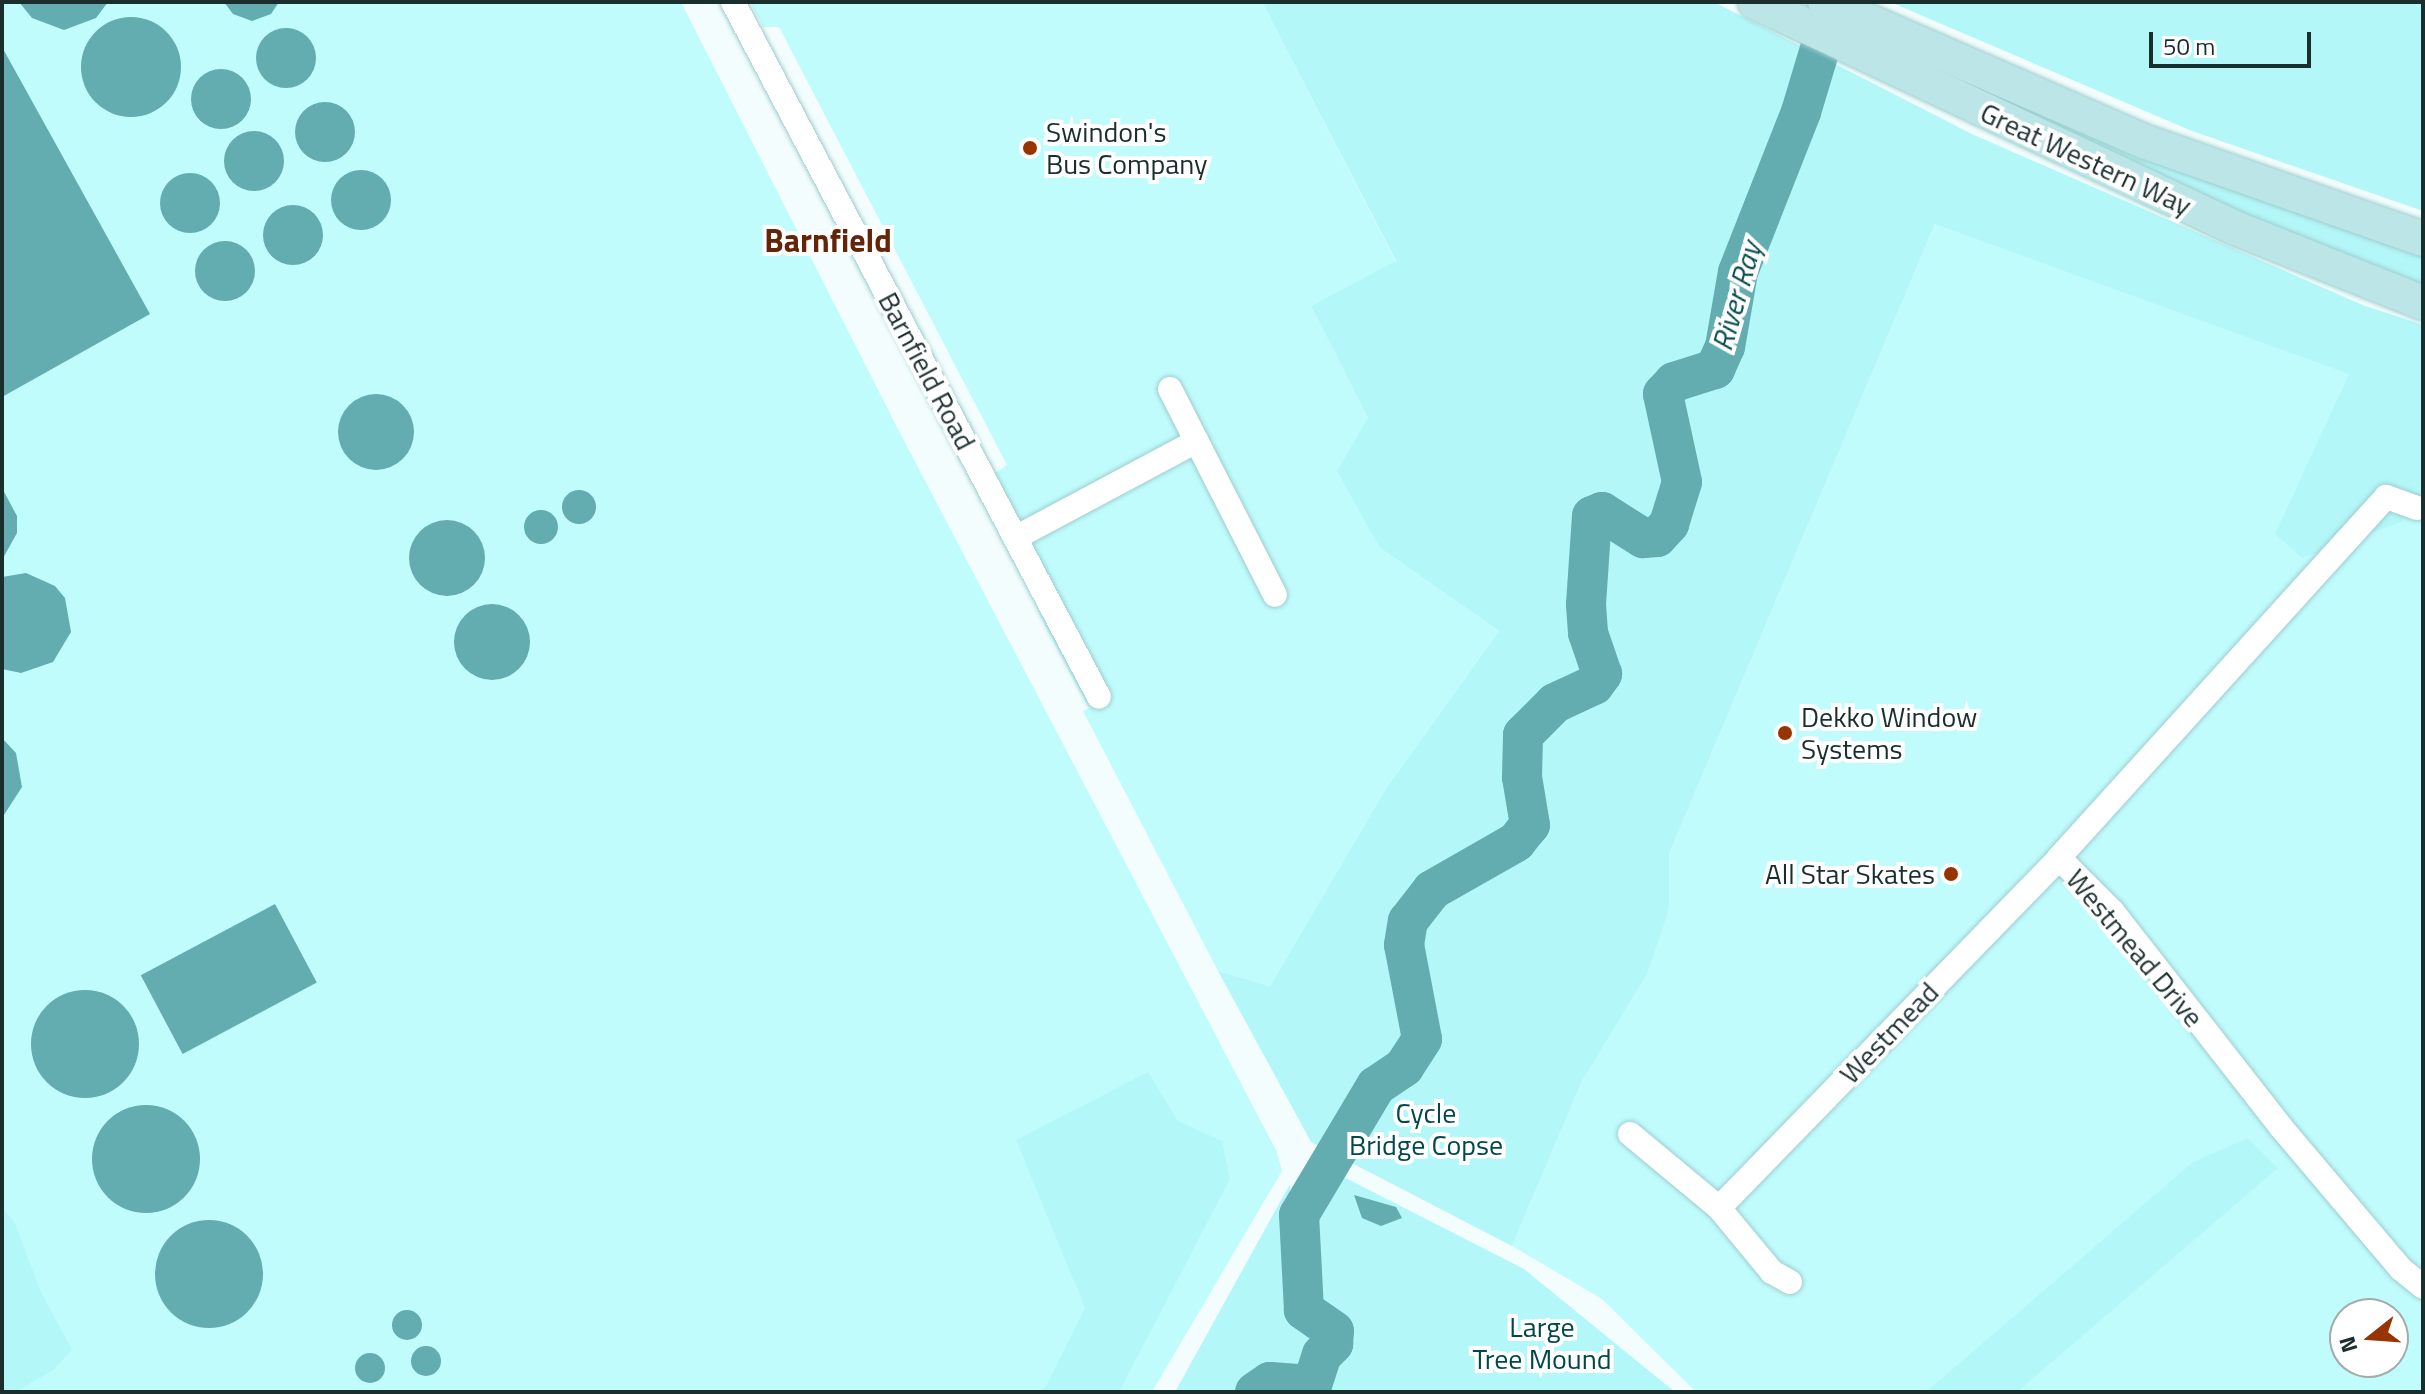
<!DOCTYPE html>
<style>
body{margin:0}
#map{position:relative;width:2425px;height:1394px;overflow:hidden;background:#f3fdfd;font-family:"Titillium Web",sans-serif}
div>[style]{position:absolute}
[style*='--x']{left:calc(var(--x)*1px);top:calc(var(--y)*1px);width:calc(var(--w)*1px);rotate:calc(var(--a)*1deg)}
.built>*{inset:0;background:#c1fcfd}
.green>*{inset:0;background:#b4f7f9}
.water>*{inset:0;background:#63acaf;transform-origin:0 0}
.round{border-radius:50%}
.river>*{height:40px;margin:-20px;padding:0 20px;transform-origin:20px;border-radius:20px;background:#63acaf}
.roads{filter:drop-shadow(0 0 2px #9ecdce) drop-shadow(0 0 2px #9ecdce)}
.street>*{height:24px;margin:-12px;padding:0 12px;transform-origin:12px;border-radius:12px;background:#fff}
.secondary>*{height:34px;margin:-17px;padding:0 17px;transform-origin:17px;border-radius:17px;background:#bbe5e6}
.dots>*{width:22px;height:22px;translate:-50% -50%;box-sizing:border-box;border:4px solid #fff;border-radius:50%}
span{translate:-50% -50%;white-space:nowrap;text-align:center;line-height:1.15;-webkit-text-stroke:8px #fff;paint-order:stroke}
.poi-label{font-size:28px;color:#1b2e2e}
.left{translate:0 -50%;text-align:left}
.right{translate:-100% -50%;text-align:right}
.street-label{font-size:28px;color:#1b2e2e}
.park-label{font-size:28px;color:#00484a}
.water-label{font-size:30px;color:#094e50;font-style:italic}
.quarter-label{font-size:32px;color:#642408;font-weight:700}
.frame{position:absolute;inset:0;border:4px solid #1b2e2e;pointer-events:none}
.north{position:absolute;left:2329px;top:1298px;width:80px;height:80px;box-sizing:border-box;background:#fff;border:2px solid #a4abab;border-radius:50%;rotate:253deg;font-size:22px;font-weight:700;line-height:32px;text-align:center;color:#1b2e2e}
.north::after{content:'';display:block;margin:auto;width:28px;height:36px;background:#983400;clip-path:polygon(50% 0,100% 100%,50% 72%,0 100%)}
.scale{position:absolute;left:2149px;top:32px;width:162px;height:36px;box-sizing:border-box;border:4px solid #1b2e2e;border-top:0;padding-left:10px;font-size:24px;line-height:28px;white-space:nowrap;color:#1b2e2e;-webkit-text-stroke:6px #fff;paint-order:stroke}
</style>
<div id="map">
<div class="built">
<div style="clip-path:polygon(2px 2px,681px 2px,899px 431px,1277px 1152px,1282px 1171px,1152px 1392px,2px 1392px)"></div>
<div style="clip-path:polygon(750px 2px,1262px 2px,1396px 262px,1311px 306px,1368px 418px,1380px 548px,1499px 631px,1385px 790px,1270px 986px,1218px 971px,1083px 711px,1089px 708px,1039px 614px,1061px 601px,995px 473px,1007px 465px,779px 27px,763px 27px)"></div>
<div style="clip-path:polygon(evenodd,1935px 224px,2365px 306px,2423px 325px,2423px 1392px,1696px 1392px,1602px 1299px,1512px 1246px,1583px 1079px,1669px 910px,1669px 854px,1935px 224px,2345px 1314px,2393px 1314px,2393px 1362px,2345px 1362px,2345px 1314px)"></div>
</div>
<div class="green">
<div style="clip-path:polygon(1262px 2px,1714px 2px,1972px 134px,2365px 306px,2423px 325px,2423px 502px,2401px 522px,2302px 558px,2275px 534px,2349px 374px,1935px 224px,1669px 854px,1669px 909px,1647px 974px,1583px 1079px,1512px 1246px,1311px 1142px,1218px 971px,1270px 986px,1385px 790px,1499px 631px,1380px 548px,1337px 471px,1368px 418px,1311px 306px,1396px 261px)"></div>
<div style="clip-path:polygon(1890px 2px,2423px 2px,2423px 211px,2192px 131px)"></div>
<div style="clip-path:polygon(1864px 35px,2423px 249px,2423px 290px,2333px 257px)"></div>
<div style="clip-path:polygon(1148px 1072px,1178px 1121px,1222px 1141px,1230px 1179px,1119px 1392px,1037px 1392px,1046px 1387px,1085px 1308px,1016px 1140px)"></div>
<div style="clip-path:polygon(2248px 1138px,2278px 1168px,2017px 1392px,1926px 1392px,2193px 1162px)"></div>
<div style="clip-path:polygon(1330px 1170px,1524px 1269px,1675px 1392px,1266px 1392px,1317px 1389px,1326px 1361px,1339px 1346px,1339px 1330px,1308px 1304px,1313px 1284px,1305px 1224px)"></div>
<div style="clip-path:polygon(1290px 1184px,1295px 1288px,1300px 1312px,1318px 1338px,1317px 1348px,1303px 1368px,1256px 1373px,1246px 1392px,1175px 1392px)"></div>
<div style="clip-path:polygon(2px 1208px,14px 1221px,41px 1292px,72px 1350px,52px 1371px,15px 1392px,2px 1392px)"></div>
</div>
<div class="water">
<div style="clip-path:polygon(19px 2px,108px 2px,96px 18px,64px 30px,32px 18px)"></div>
<div style="clip-path:polygon(224px 2px,279px 2px,271px 14px,252px 21px,233px 14px)"></div>
<div class="round" style="left:81px;top:17px;width:100px;height:100px"></div>
<div class="round" style="left:256px;top:28px;width:60px;height:60px"></div>
<div style="clip-path:polygon(2px 47px,150px 314px,2px 397px)"></div>
<div class="round" style="left:191px;top:69px;width:60px;height:60px"></div>
<div class="round" style="left:295px;top:102px;width:60px;height:60px"></div>
<div class="round" style="left:224px;top:131px;width:60px;height:60px"></div>
<div class="round" style="left:331px;top:170px;width:60px;height:60px"></div>
<div class="round" style="left:160px;top:173px;width:60px;height:60px"></div>
<div class="round" style="left:263px;top:205px;width:60px;height:60px"></div>
<div class="round" style="left:195px;top:241px;width:60px;height:60px"></div>
<div class="round" style="left:338px;top:394px;width:76px;height:76px"></div>
<div style="clip-path:polygon(2px 488px,17px 516px,17px 533px,2px 560px)"></div>
<div class="round" style="left:562px;top:490px;width:34px;height:34px"></div>
<div class="round" style="left:524px;top:510px;width:34px;height:34px"></div>
<div class="round" style="left:409px;top:520px;width:76px;height:76px"></div>
<div style="clip-path:polygon(26px 573px,55px 586px,65px 598px,71px 632px,53px 662px,21px 673px,2px 669px,2px 577px)"></div>
<div class="round" style="left:454px;top:604px;width:76px;height:76px"></div>
<div style="clip-path:polygon(2px 738px,16px 753px,22px 787px,2px 818px)"></div>
<div style="left:275px;top:904px;width:89px;height:152px;rotate:62deg"></div>
<div class="round" style="left:31px;top:990px;width:108px;height:108px"></div>
<div class="round" style="left:92px;top:1105px;width:108px;height:108px"></div>
<div style="clip-path:polygon(1354px 1195px,1396px 1207px,1402px 1218px,1381px 1226px,1362px 1218px)"></div>
<div class="round" style="left:155px;top:1220px;width:108px;height:108px"></div>
<div class="round" style="left:392px;top:1310px;width:30px;height:30px"></div>
<div class="round" style="left:411px;top:1346px;width:30px;height:30px"></div>
<div class="round" style="left:355px;top:1353px;width:30px;height:30px"></div>
</div>
<div class="river">
<div style="--x:1255;--y:1392;--w:18;--a:-34"></div>
<div style="--x:1270;--y:1382;--w:42;--a:4.1"></div>
<div style="--x:1312;--y:1385;--w:32;--a:-72"></div>
<div style="--x:1322;--y:1355;--w:16;--a:-45"></div>
<div style="--x:1333;--y:1344;--w:13;--a:-86"></div>
<div style="--x:1334;--y:1331;--w:37;--a:-145"></div>
<div style="--x:1304;--y:1310;--w:95;--a:-93"></div>
<div style="--x:1299;--y:1215;--w:150;--a:-59.2"></div>
<div style="--x:1376;--y:1086;--w:34;--a:-34"></div>
<div style="--x:1404;--y:1067;--w:33;--a:-57"></div>
<div style="--x:1422;--y:1039;--w:96;--a:-100.8"></div>
<div style="--x:1404;--y:945;--w:24;--a:-81"></div>
<div style="--x:1408;--y:921;--w:39;--a:-52"></div>
<div style="--x:1432;--y:890;--w:97;--a:-29.7"></div>
<div style="--x:1516;--y:842;--w:22;--a:-51"></div>
<div style="--x:1530;--y:825;--w:49;--a:-99.5"></div>
<div style="--x:1522;--y:777;--w:42;--a:-88.6"></div>
<div style="--x:1523;--y:735;--w:45;--a:-45"></div>
<div style="--x:1555;--y:703;--w:43;--a:-24.8"></div>
<div style="--x:1594;--y:685;--w:14;--a:-54"></div>
<div style="--x:1602;--y:674;--w:43;--a:-108.9"></div>
<div style="--x:1588;--y:633;--w:29;--a:-94"></div>
<div style="--x:1586;--y:604;--w:88;--a:-86.1"></div>
<div style="--x:1592;--y:516;--w:11;--a:-22"></div>
<div style="--x:1602;--y:512;--w:49;--a:32.4"></div>
<div style="--x:1643;--y:538;--w:14;--a:-4"></div>
<div style="--x:1657;--y:537;--w:18;--a:-47"></div>
<div style="--x:1669;--y:524;--w:44;--a:-72.8"></div>
<div style="--x:1682;--y:482;--w:90;--a:-102.2"></div>
<div style="--x:1663;--y:394;--w:16;--a:-47"></div>
<div style="--x:1674;--y:382;--w:43;--a:-17.6"></div>
<div style="--x:1715;--y:369;--w:24;--a:-66"></div>
<div style="--x:1725;--y:347;--w:76;--a:-80.2"></div>
<div style="--x:1738;--y:272;--w:172;--a:-68.5"></div>
<div style="--x:1801;--y:112;--w:115;--a:-73.3"></div>
</div>
<div class="roads">
<div class="street">
<div style="--x:733;--y:2;--w:785;--a:62.23"></div>
<div style="--x:1170;--y:389;--w:231;--a:63"></div>
<div style="--x:2417;--y:508;--w:33;--a:-160"></div>
<div style="--x:2386;--y:497;--w:487;--a:132.2"></div>
<div style="--x:2059;--y:858;--w:76;--a:45"></div>
<div style="--x:2113;--y:912;--w:271;--a:52"></div>
<div style="--x:2280;--y:1126;--w:187;--a:49.8"></div>
<div style="--x:2401;--y:1269;--w:28;--a:39"></div>
<div style="--x:1015;--y:538;--w:206;--a:-28.1"></div>
<div style="--x:1630;--y:1134;--w:116;--a:39.7"></div>
<div style="--x:1790;--y:1282;--w:21;--a:-151"></div>
<div style="--x:1772;--y:1272;--w:83;--a:-129.6"></div>
<div style="--x:1719;--y:1208;--w:488;--a:-45.8"></div>
</div>
<div class="secondary">
<div style="--x:1755;--y:2;--w:531;--a:25.21"></div>
<div style="--x:2235;--y:228;--w:202;--a:21.7"></div>
<div style="--x:1825;--y:2;--w:350;--a:23.6"></div>
<div style="--x:2146;--y:142;--w:293;--a:19.3"></div>
</div>
</div>
<div class="dots">
<div style="left:1030px;top:148px;background:#983400"></div>
<div style="left:1785px;top:733px;background:#983400"></div>
<div style="left:1951px;top:874px;background:#983400"></div>
</div>
<div class="poi-label">
<span class="left" style="left:1046px;top:148px">Swindon's<br>Bus Company</span>
<span class="left" style="left:1801px;top:733px">Dekko Window<br>Systems</span>
<span class="right" style="left:1935px;top:874px">All Star Skates</span>
</div>
<div class="street-label">
<span style="left:2086px;top:159px;rotate:25deg">Great Western Way</span>
<span style="left:927px;top:371px;rotate:62deg">Barnfield Road</span>
<span style="left:2135px;top:948px;rotate:50deg">Westmead Drive</span>
<span style="left:1889px;top:1033px;rotate:-46deg">Westmead</span>
</div>
<div class="park-label">
<span style="left:1426px;top:1129px">Cycle<br>Bridge Copse</span>
<span style="left:1542px;top:1343px">Large<br>Tree Mound</span>
</div>
<div class="water-label">
<span style="left:1736px;top:296px;rotate:-74deg">River Ray</span>
</div>
<div class="quarter-label">
<span style="left:828px;top:240px">Barnfield</span>
</div>
<div class="frame"></div>
<div class="north">N</div>
<div class="scale">50 m</div>
</div>
